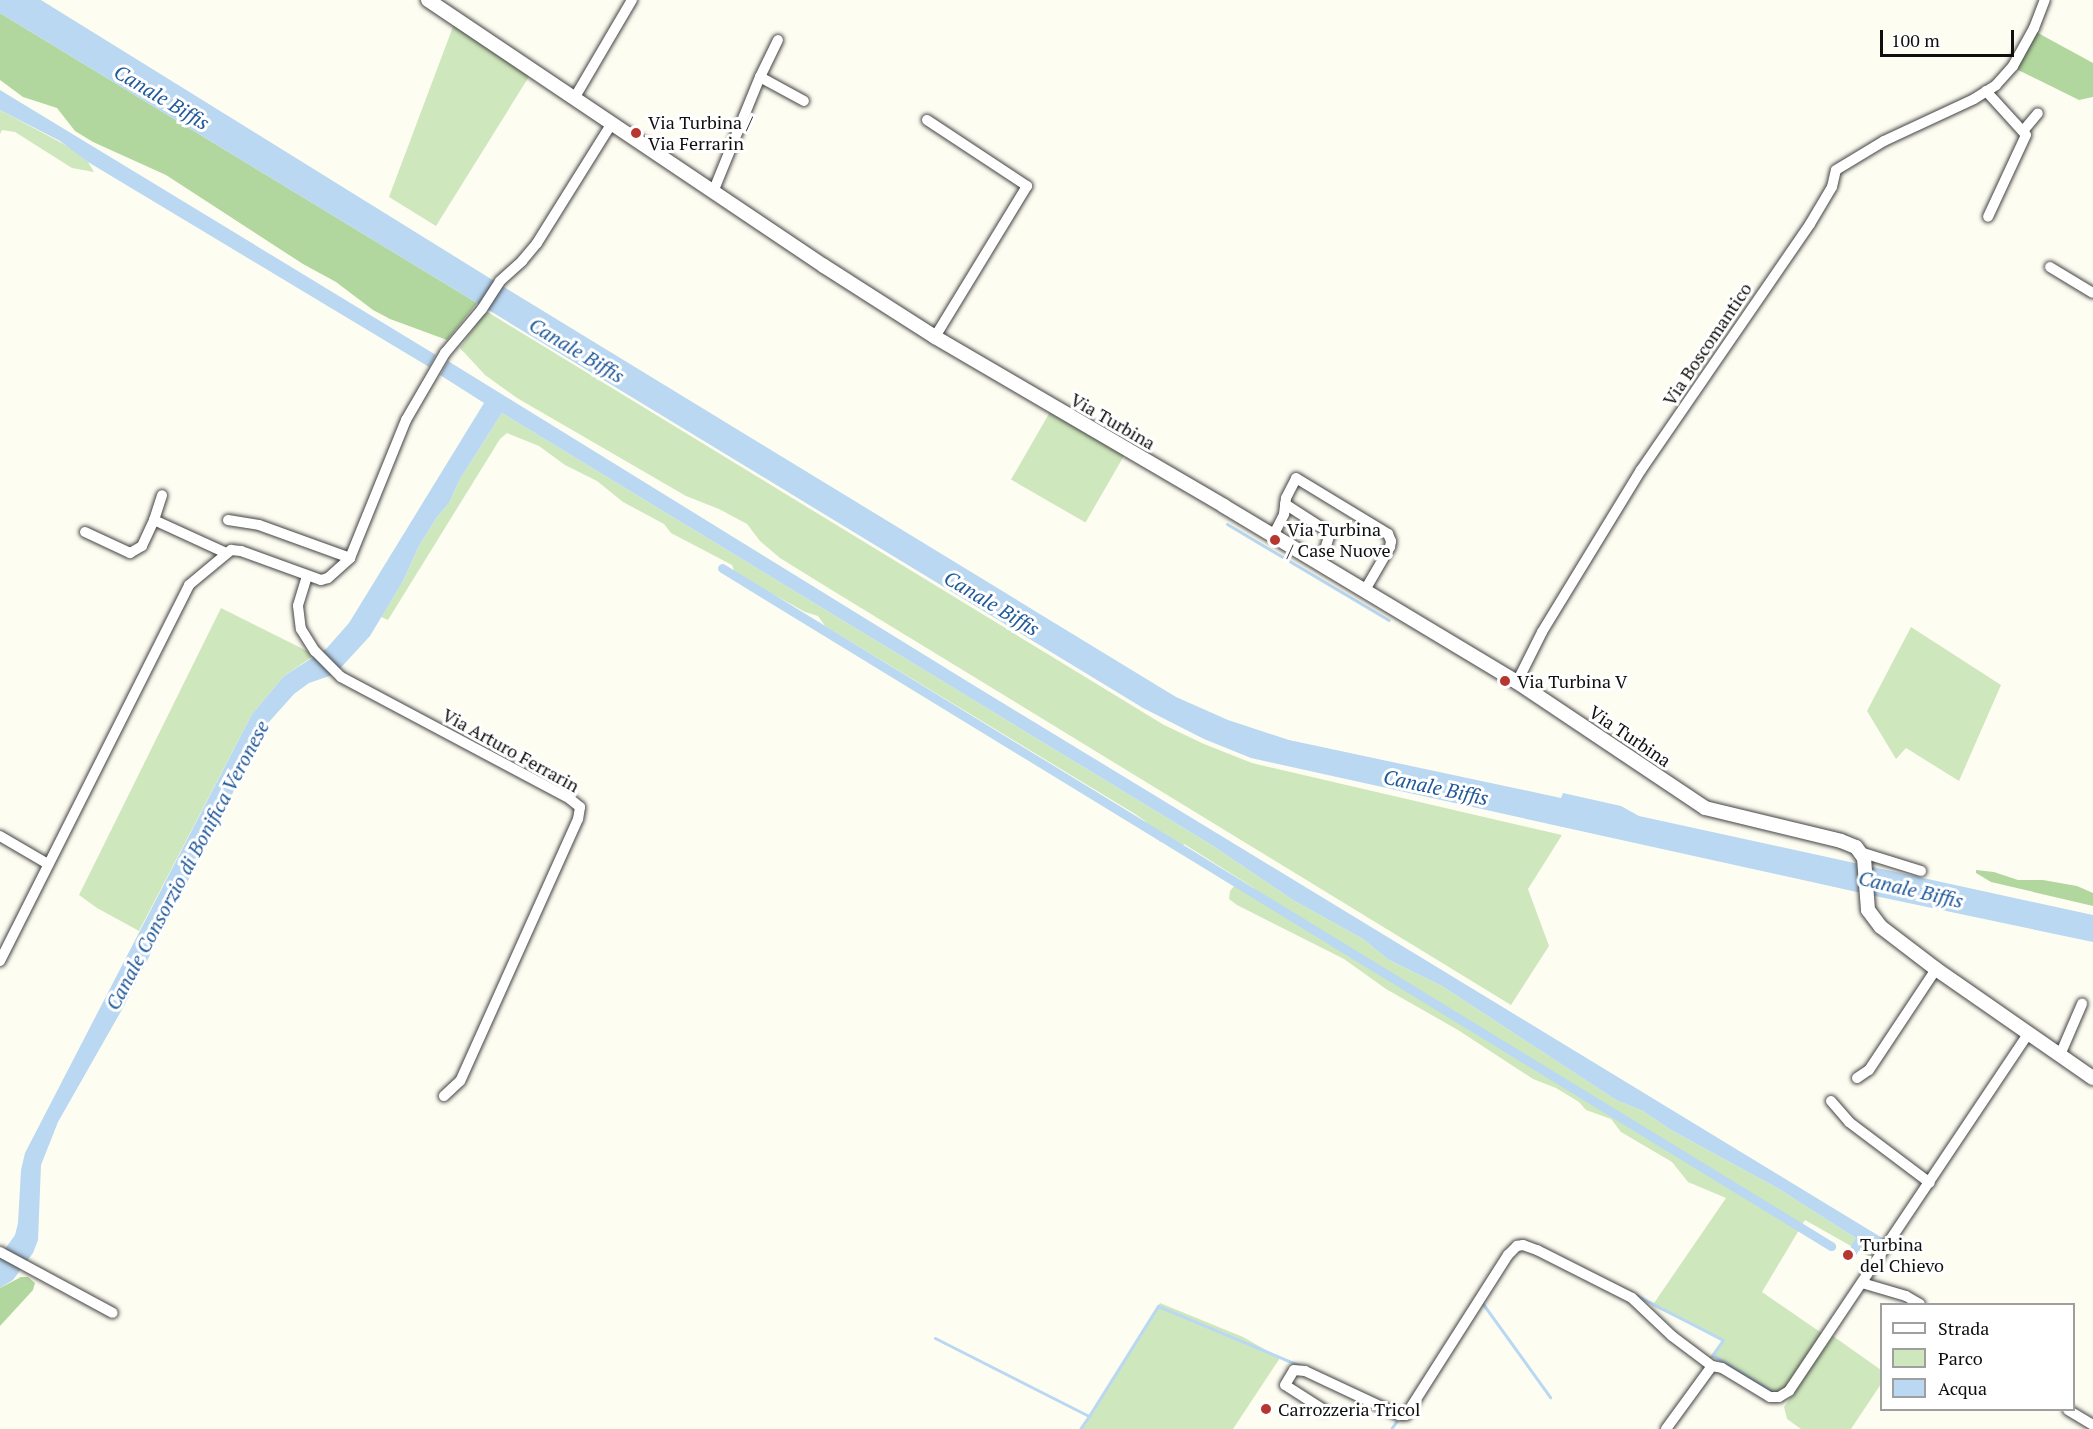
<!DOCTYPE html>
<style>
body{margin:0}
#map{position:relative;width:2093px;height:1429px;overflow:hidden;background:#fefdf2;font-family:"PT Serif",serif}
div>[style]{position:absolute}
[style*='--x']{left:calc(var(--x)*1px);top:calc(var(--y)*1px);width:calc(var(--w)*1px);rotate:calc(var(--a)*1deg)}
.green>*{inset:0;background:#cfe7bd;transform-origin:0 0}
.forest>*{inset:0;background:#b2d79e}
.water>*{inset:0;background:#bad8f2}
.stream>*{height:3px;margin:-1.5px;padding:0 1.5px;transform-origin:1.5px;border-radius:1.5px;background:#bad8f2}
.canal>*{height:9px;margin:-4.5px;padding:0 4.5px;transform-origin:4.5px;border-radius:4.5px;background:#bad8f2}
.roads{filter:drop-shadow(0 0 2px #424242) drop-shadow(0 0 2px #424242)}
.minor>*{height:10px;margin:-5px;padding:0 5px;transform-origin:5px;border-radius:5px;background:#fff}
.tertiary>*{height:14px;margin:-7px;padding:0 7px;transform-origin:7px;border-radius:7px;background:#fff}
.dots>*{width:16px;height:16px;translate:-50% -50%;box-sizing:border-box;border:3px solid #fff;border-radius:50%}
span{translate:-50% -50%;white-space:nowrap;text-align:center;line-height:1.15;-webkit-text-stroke:6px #fff;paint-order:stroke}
.poi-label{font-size:18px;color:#0f0f0f}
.left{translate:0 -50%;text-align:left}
.street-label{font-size:18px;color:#0f0f0f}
.water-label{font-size:20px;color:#205999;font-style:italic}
.legend{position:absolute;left:1880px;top:1303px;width:195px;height:108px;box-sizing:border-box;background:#fff;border:2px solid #9f9f9f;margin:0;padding:8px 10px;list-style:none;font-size:18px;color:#0f0f0f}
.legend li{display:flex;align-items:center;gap:12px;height:30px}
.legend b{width:30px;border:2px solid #9f9f9f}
.scale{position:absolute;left:1880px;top:30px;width:134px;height:27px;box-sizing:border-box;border:3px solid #0f0f0f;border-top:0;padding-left:8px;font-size:18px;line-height:21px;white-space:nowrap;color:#0f0f0f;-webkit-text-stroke:4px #fff;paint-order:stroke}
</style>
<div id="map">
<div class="green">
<div style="clip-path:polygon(454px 24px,530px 75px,436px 226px,389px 197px)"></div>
<div style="clip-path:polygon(0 110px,71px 148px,88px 162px,94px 172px,72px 168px,15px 132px,2px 130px,0 134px)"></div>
<div style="clip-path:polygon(486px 311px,1164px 725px,1204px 744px,1252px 763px,1562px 835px,1528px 889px,1549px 946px,1511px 1005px,830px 589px,780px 558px,760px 541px,747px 524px,719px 509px,686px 496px,517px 398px,485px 375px,460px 348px)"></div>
<div style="left:1050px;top:412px;width:86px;height:78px;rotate:30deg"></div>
<div style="clip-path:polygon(502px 413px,1210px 844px,1293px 900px,1363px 939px,1389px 960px,1442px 986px,1616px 1100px,1643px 1111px,1671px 1130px,1779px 1189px,1876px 1251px,1872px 1258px,1805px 1220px,1762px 1292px,1823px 1334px,1785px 1389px,1778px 1393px,1773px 1392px,1716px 1358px,1709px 1358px,1722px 1340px,1652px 1306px,1726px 1198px,1688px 1182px,1672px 1162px,1621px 1132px,1611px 1119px,1586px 1110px,1579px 1102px,1556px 1088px,1533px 1079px,1458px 1030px,1386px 989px,1344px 959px,1237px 905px,1229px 899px,1230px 891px,1234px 886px,1242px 888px,1250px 896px,1257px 895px,1254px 888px,1184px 844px,1182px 847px,1171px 846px,1168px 841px,1160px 842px,1145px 821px,1135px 814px,825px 626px,818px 616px,805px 612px,735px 573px,732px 565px,671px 533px,664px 524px,623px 502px,597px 481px,565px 465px,539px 446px,507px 433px,500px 439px,388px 620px,381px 617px,403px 581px,419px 546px,437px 517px,449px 503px,460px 479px)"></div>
<div style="clip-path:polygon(221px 608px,315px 655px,284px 676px,252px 714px,139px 931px,97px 908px,79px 895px)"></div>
<div style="clip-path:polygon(1911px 627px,2001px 685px,1959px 781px,1906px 748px,1896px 759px,1867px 711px)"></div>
<div style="clip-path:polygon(1160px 1303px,1243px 1337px,1280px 1358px,1233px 1429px,1080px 1429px)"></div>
<div style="clip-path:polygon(1833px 1336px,1881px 1370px,1881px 1384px,1851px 1429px,1801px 1429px,1787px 1419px,1784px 1407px)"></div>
</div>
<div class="forest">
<div style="clip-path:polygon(0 13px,477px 303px,447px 340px,390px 319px,373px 310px,336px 282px,303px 264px,166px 175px,93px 142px,75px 131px,57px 108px,23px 97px,0 80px)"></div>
<div style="clip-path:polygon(2029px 28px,2093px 63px,2093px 97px,2079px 100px,2010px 66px)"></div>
<div style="clip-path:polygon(1976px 870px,1994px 872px,2018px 880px,2043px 880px,2077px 886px,2093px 893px,2093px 906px,1991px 882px,1976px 873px)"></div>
<div style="clip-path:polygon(21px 1277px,28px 1277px,35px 1283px,33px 1290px,0 1326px,0 1288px)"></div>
</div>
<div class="water">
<div style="clip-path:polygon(0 0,41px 0,504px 287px,1176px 697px,1228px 720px,1289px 740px,1561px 798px,1563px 793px,1621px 806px,1639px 816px,2093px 915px,2093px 942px,1875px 896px,1251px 758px,1204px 739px,1143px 708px,0 13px)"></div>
<div style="clip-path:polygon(0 90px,436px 355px,429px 367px,88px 162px,60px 141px,0 110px)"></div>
<div style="clip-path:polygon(448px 361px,970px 683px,1884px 1239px,1876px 1251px,1779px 1189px,1671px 1130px,1643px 1111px,1616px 1100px,1442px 986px,1389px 960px,1363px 939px,1293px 900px,1210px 844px,502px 413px,460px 479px,449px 503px,437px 517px,419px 546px,403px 581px,370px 636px,335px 674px,309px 683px,294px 694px,269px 722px,124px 1006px,58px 1122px,41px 1165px,38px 1240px,33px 1253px,13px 1280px,0 1288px,0 1256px,15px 1235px,18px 1223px,21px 1170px,25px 1153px,252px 714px,284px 676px,326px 649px,349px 623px,484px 403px,440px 375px)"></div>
</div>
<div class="stream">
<div style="--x:1227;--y:524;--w:188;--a:30.7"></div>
<div style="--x:1837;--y:833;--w:8;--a:14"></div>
<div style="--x:1634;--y:1294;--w:100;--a:27.3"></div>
<div style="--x:1723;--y:1340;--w:18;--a:124"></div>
<div style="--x:1713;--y:1355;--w:70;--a:31.7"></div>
<div style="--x:1483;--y:1304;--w:115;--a:54.2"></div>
<div style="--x:935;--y:1338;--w:173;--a:26.9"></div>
<div style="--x:1089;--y:1416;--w:130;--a:-57.9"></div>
<div style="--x:1158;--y:1306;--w:157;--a:22.8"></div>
<div style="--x:1080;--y:1429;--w:16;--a:-55"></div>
<div style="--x:1391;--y:1429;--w:9;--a:-54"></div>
</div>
<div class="canal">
<div style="--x:722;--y:568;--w:1300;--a:31.44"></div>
<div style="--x:1849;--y:1257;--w:27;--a:-59"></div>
<div style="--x:1863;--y:1234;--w:2;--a:-153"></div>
</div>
<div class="roads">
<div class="minor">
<div style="--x:760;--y:77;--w:50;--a:28.6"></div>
<div style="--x:1986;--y:91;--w:59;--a:47.7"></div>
<div style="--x:2026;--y:135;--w:90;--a:114.9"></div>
<div style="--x:575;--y:97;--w:113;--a:-59.6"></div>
<div style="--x:927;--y:120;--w:120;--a:33.4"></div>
<div style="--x:1027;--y:186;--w:177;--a:121.4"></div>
<div style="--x:2023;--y:131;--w:23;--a:-50"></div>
<div style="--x:713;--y:192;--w:124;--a:-67.8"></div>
<div style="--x:760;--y:77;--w:41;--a:-64.1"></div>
<div style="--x:2050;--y:267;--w:50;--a:31.2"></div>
<div style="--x:1285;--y:504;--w:54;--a:32.8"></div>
<div style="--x:1330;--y:533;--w:31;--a:107"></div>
<div style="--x:154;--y:520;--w:26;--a:-72"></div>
<div style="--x:228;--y:520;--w:31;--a:9"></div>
<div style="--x:259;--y:525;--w:97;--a:19.9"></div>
<div style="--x:85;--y:532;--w:50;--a:25"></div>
<div style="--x:130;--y:553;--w:14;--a:-30"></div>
<div style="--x:142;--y:546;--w:29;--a:-65"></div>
<div style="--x:154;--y:520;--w:79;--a:24.6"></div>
<div style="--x:1273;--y:536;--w:25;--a:-63"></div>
<div style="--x:1284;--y:514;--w:16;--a:-83"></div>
<div style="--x:1286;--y:498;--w:22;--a:-63"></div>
<div style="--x:1296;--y:478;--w:108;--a:31.3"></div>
<div style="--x:1388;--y:534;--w:8;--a:67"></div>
<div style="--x:1391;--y:541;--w:6;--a:99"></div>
<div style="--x:1390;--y:547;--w:50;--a:120.2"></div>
<div style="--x:307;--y:576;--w:31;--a:107"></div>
<div style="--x:298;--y:606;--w:23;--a:83"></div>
<div style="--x:301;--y:629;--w:26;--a:58"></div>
<div style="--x:315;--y:651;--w:37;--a:45"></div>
<div style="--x:341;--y:677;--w:259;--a:28"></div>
<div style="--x:570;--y:799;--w:13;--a:39"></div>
<div style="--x:580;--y:807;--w:12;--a:99"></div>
<div style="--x:578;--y:819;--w:287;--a:114.2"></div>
<div style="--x:460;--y:1081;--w:22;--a:137"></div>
<div style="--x:1517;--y:682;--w:56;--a:-63.4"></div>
<div style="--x:1542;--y:632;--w:190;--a:-58.6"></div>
<div style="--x:1641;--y:470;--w:298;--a:-55.5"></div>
<div style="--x:1810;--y:224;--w:43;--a:-59.3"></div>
<div style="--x:1832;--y:187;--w:17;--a:-77"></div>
<div style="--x:1836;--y:170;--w:56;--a:-31.1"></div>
<div style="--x:1884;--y:141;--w:99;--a:-25"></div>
<div style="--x:1974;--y:99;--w:26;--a:-32"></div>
<div style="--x:1996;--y:85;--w:25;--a:-48"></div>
<div style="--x:2013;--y:66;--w:43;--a:-61.1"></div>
<div style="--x:2034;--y:28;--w:30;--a:-69"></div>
<div style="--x:0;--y:836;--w:56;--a:30.3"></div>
<div style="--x:1860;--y:852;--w:64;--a:17.3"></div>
<div style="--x:0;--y:961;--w:421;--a:-63.3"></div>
<div style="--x:189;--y:585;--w:55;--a:-39.8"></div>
<div style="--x:231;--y:550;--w:10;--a:6"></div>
<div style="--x:241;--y:551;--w:85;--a:19.9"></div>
<div style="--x:321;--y:580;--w:7;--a:-16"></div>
<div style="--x:328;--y:578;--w:30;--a:-42"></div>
<div style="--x:350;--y:558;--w:149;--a:-67.9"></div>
<div style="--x:406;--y:420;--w:78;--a:-59.8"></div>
<div style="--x:445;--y:353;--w:57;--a:-49.9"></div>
<div style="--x:482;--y:309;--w:33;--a:-57"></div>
<div style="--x:500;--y:281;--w:30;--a:-42"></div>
<div style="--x:522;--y:261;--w:23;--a:-50"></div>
<div style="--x:537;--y:243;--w:142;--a:-58"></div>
<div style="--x:2060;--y:1055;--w:56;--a:-66.7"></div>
<div style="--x:1857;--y:1078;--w:14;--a:-34"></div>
<div style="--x:1869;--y:1070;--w:121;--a:-56.4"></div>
<div style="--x:1831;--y:1101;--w:28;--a:49"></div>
<div style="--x:1849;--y:1122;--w:101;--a:37"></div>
<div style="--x:0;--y:1252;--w:128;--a:28.4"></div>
<div style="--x:1862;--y:1283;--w:46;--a:16.5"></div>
<div style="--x:1906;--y:1296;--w:16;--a:30"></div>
<div style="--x:1324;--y:1410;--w:46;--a:-147.3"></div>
<div style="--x:1285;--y:1385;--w:17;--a:-59"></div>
<div style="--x:1294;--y:1370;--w:11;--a:5"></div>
<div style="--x:1305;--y:1371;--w:104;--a:25.1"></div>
<div style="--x:1399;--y:1415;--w:7;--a:0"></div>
<div style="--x:1406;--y:1415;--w:190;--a:-57.5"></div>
<div style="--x:1508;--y:1255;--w:13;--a:-45"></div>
<div style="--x:1517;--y:1246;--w:6;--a:-9"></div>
<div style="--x:1523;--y:1245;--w:15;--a:20"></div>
<div style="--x:1537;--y:1250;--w:106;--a:26.8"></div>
<div style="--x:1632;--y:1298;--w:55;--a:43.5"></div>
<div style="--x:1672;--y:1336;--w:50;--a:36.9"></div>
<div style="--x:2068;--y:1410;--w:29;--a:31"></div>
<div style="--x:1666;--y:1429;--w:78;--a:-53.9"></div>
<div style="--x:1712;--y:1366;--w:10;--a:11"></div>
<div style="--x:1722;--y:1368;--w:56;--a:31.1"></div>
<div style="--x:1770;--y:1397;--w:9;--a:0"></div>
<div style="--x:1779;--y:1397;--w:12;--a:-31"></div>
<div style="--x:1789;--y:1391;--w:431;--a:-56.2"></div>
</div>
<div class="tertiary">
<div style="--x:428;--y:0;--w:477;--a:33.9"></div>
<div style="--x:824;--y:266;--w:132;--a:32.6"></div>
<div style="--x:935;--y:337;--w:335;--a:30.3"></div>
<div style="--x:1224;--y:506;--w:342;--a:31"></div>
<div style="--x:1517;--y:682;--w:226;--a:33.8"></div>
<div style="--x:1705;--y:808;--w:140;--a:13.6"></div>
<div style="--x:1841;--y:841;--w:16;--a:22"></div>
<div style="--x:1856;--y:847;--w:14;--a:54"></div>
<div style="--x:1864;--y:858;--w:52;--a:85.6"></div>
<div style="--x:1868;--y:910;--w:21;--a:53"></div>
<div style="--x:1881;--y:927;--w:69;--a:37.4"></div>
<div style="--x:1936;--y:969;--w:191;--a:34.8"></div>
</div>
</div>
<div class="dots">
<div style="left:636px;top:133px;background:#b73630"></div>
<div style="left:1275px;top:540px;background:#b73630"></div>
<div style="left:1505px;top:681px;background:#b73630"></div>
<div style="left:1848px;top:1255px;background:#b73630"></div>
<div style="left:1266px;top:1409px;background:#b73630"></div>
</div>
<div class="poi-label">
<span class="left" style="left:648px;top:133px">Via Turbina /<br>Via Ferrarin</span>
<span class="left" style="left:1287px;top:540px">Via Turbina<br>/ Case Nuove</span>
<span class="left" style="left:1517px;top:681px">Via Turbina V</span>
<span class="left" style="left:1860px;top:1255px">Turbina<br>del Chievo</span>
<span class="left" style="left:1278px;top:1409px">Carrozzeria Tricol</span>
</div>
<div class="street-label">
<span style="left:1707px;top:344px;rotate:-56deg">Via Boscomantico</span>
<span style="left:1113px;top:421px;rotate:30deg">Via Turbina</span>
<span style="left:1630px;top:736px;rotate:34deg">Via Turbina</span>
<span style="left:511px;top:750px;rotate:29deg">Via Arturo Ferrarin</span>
</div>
<div class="water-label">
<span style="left:162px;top:97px;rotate:31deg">Canale Biffis</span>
<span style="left:577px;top:350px;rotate:31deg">Canale Biffis</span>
<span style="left:992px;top:603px;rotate:31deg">Canale Biffis</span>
<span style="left:1436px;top:787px;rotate:12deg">Canale Biffis</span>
<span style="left:187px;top:865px;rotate:-62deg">Canale Consorzio di Bonifica Veronese</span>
<span style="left:1911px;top:889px;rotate:13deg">Canale Biffis</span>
</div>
<ul class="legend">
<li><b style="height:8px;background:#fff"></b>Strada</li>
<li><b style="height:16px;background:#cfe7bd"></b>Parco</li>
<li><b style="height:16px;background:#bad8f2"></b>Acqua</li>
</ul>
<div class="scale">100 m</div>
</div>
